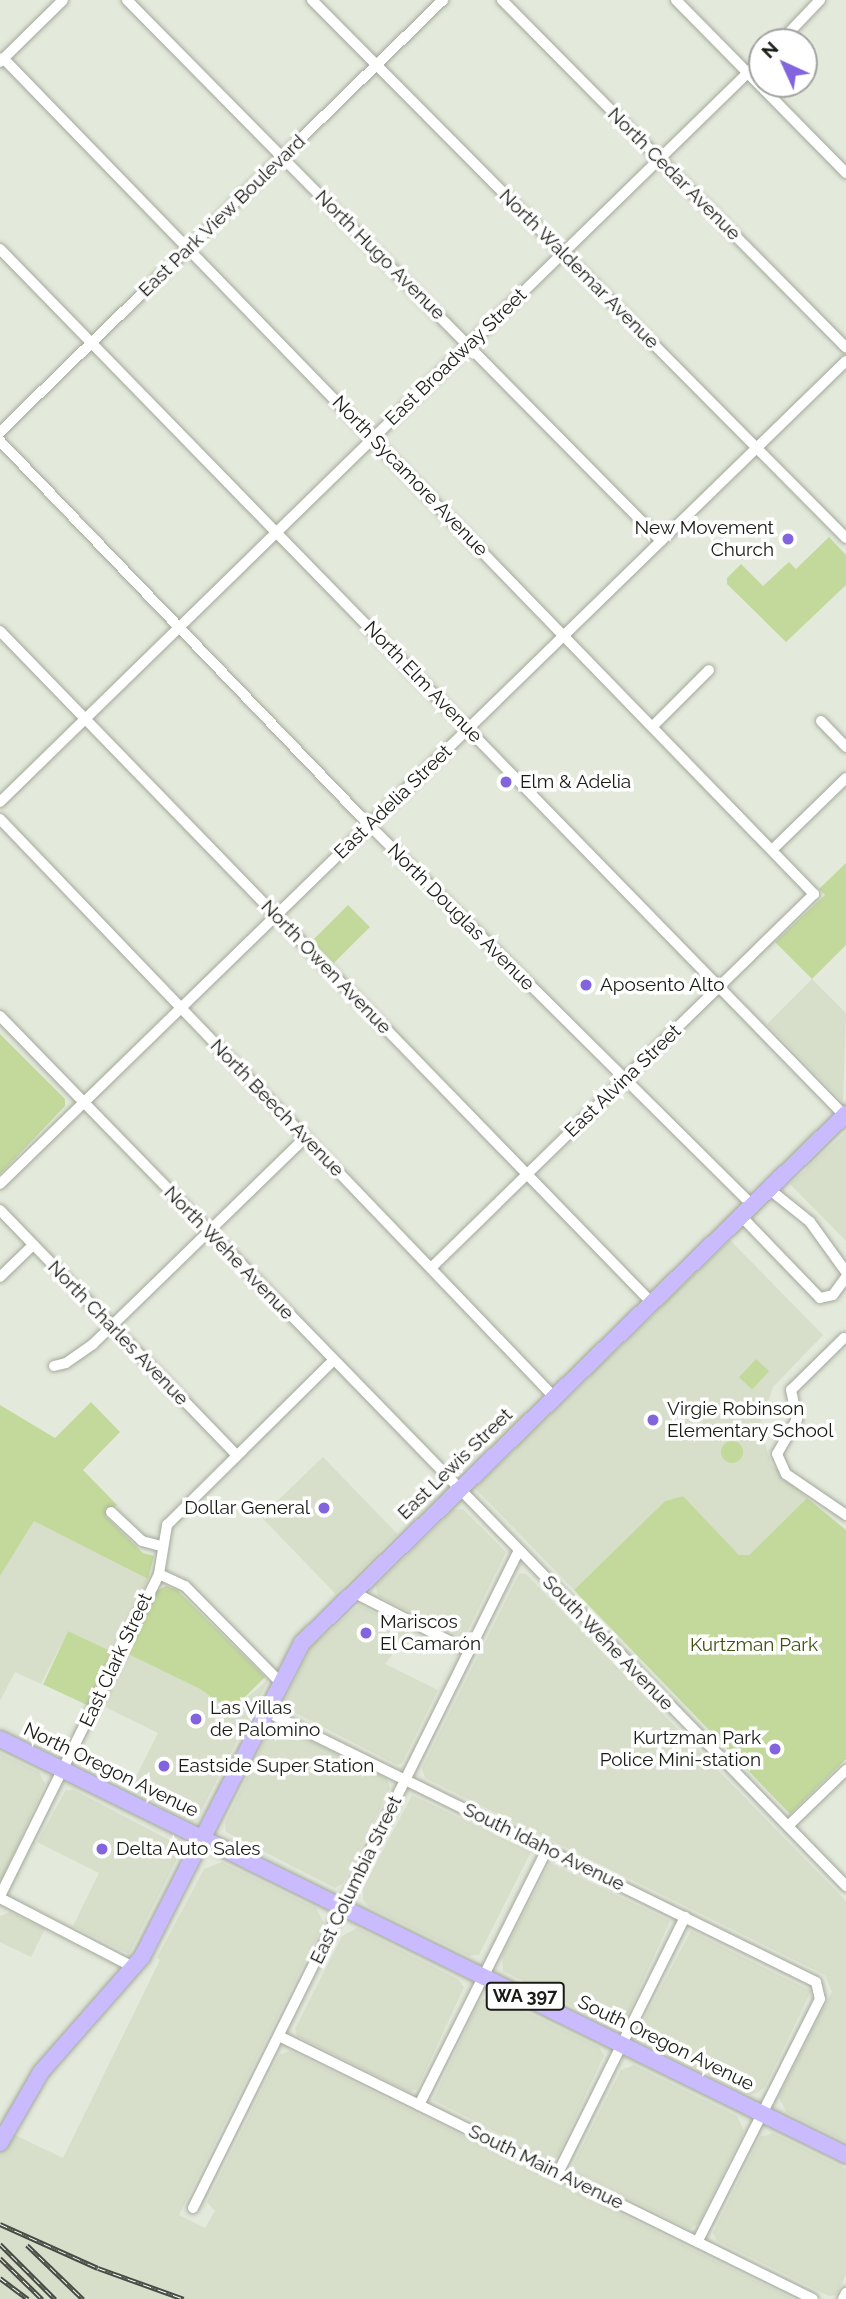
<!DOCTYPE html>
<meta charset="utf-8">
<style>
body{margin:0}
#map{position:relative;width:846px;height:2299px;overflow:hidden;background:#e3e9db;font-family:Raleway,sans-serif}
div>[style]{position:absolute}
[style*='--x']{left:calc(var(--x)*1px);top:calc(var(--y)*1px);width:calc(var(--w)*1px);rotate:calc(var(--a)*1deg)}
.built>*{inset:0;background:#d7dfca;transform-origin:0 0}
.green>*{inset:0;background:#c3d99c;transform-origin:0 0}
.round{border-radius:50%}
.roads{filter:drop-shadow(0 0 2px #a3a89a) drop-shadow(0 0 2px #a3a89a)}
.street>*{height:10px;margin:-5px;padding:0 5px;transform-origin:5px;border-radius:5px;background:#fff}
.primary>*{height:16px;margin:-8px;padding:0 8px;transform-origin:8px;border-radius:8px;background:#c9bbfe}
.rail>*{height:5px;margin-top:-2.5px;transform-origin:0;background:repeating-linear-gradient(90deg,#fff 0 8px,#484b43 0 16px);box-sizing:border-box;border-block:2px solid #484b43}
.dots>*{width:19px;height:19px;translate:-50% -50%;box-sizing:border-box;border:4px solid #fff;border-radius:50%}
span{translate:-50% -50%;white-space:nowrap;text-align:center;line-height:1.15;-webkit-text-stroke:7px #fff;paint-order:stroke}
.shield-label span{padding:2px 5px;background:#fff;border:2px solid;border-radius:5px;-webkit-text-stroke-width:0}
.shield-label{font-size:18px;color:#191b15;font-weight:700}
.street-label{font-size:19px;color:#191b15}
.poi-label{font-size:19px;color:#191b15}
.right{translate:-100% -50%;text-align:right}
.left{translate:0 -50%;text-align:left}
.park-label{font-size:19px;color:#3e500e}
.north{position:absolute;left:748px;top:28px;width:70px;height:70px;box-sizing:border-box;background:#fff;border:2px solid #a3a4a1;border-radius:50%;rotate:315deg;font-size:19px;font-weight:700;line-height:28px;text-align:center;color:#191b15}
.north::after{content:'';display:block;margin:auto;width:24px;height:32px;background:#8264df;clip-path:polygon(50% 0,100% 100%,50% 72%,0 100%)}
</style>
<div id="map">
<div class="built">
<div style="clip-path:polygon(812px 979px,846px 1013px,843px 1102px,767px 1024px)"></div>
<div style="clip-path:polygon(846px 1132px,846px 1241px,790px 1184px)"></div>
<div style="clip-path:polygon(730px 1240px,823px 1335px,773px 1387px,760px 1426px,771px 1464px,807px 1498px,749px 1555px,739px 1555px,683px 1496px,665px 1501px,574px 1590px,475px 1488px)"></div>
<div style="left:323px;top:1457px;width:107px;height:86px;rotate:46deg"></div>
<div style="clip-path:polygon(463px 1509px,506px 1552px,464px 1638px,378px 1596px,376px 1586px,453px 1510px)"></div>
<div style="clip-path:polygon(34px 1520px,148px 1579px,114px 1652px,68px 1631px,41px 1684px,15px 1672px,0 1701px,0 1576px)"></div>
<div style="clip-path:polygon(525px 1573px,846px 1901px,846px 2142px,786px 2112px,779px 2097px,832px 1992px,825px 1975px,425px 1778px,422px 1768px,519px 1574px)"></div>
<div style="clip-path:polygon(359px 1605px,410px 1631px,385px 1664px,438px 1690px,402px 1763px,397px 1765px,282px 1706px,311px 1647px)"></div>
<div style="clip-path:polygon(124px 1652px,200px 1689px,231px 1711px,268px 1680px,199px 1815px,186px 1816px,130px 1789px,158px 1733px,99px 1704px)"></div>
<div style="clip-path:polygon(278px 1725px,387px 1779px,390px 1788px,343px 1883px,335px 1888px,226px 1832px,225px 1823px,270px 1728px)"></div>
<div style="clip-path:polygon(0 1753px,39px 1772px,45px 1784px,0 1883px)"></div>
<div style="clip-path:polygon(66px 1790px,74px 1790px,177px 1844px,179px 1855px,129px 1954px,73px 1926px,99px 1873px,37px 1842px)"></div>
<div style="clip-path:polygon(412px 1795px,531px 1852px,479px 1955px,469px 1956px,369px 1907px,363px 1900px,363px 1888px)"></div>
<div style="clip-path:polygon(222px 1862px,316px 1908px,324px 1923px,179px 2215px,205px 2228px,215px 2211px,207px 2202px,279px 2055px,290px 2051px,793px 2299px,0 2299px,0 2128px,63px 2158px,160px 1960px,157px 1958px,204px 1869px)"></div>
<div style="clip-path:polygon(550px 1863px,670px 1921px,626px 2018px,619px 2024px,610px 2025px,503px 1971px,502px 1956px)"></div>
<div style="clip-path:polygon(10px 1912px,45px 1929px,31px 1957px,0 1942px,0 1916px)"></div>
<div style="clip-path:polygon(357px 1928px,458px 1979px,464px 1987px,417px 2089px,410px 2092px,297px 2036px,295px 2029px,342px 1936px)"></div>
<div style="clip-path:polygon(691px 1931px,811px 1991px,765px 2087px,757px 2093px,749px 2095px,647px 2044px,641px 2035px,641px 2025px)"></div>
<div style="clip-path:polygon(487px 1997px,495px 1997px,599px 2047px,604px 2055px,557px 2157px,552px 2160px,433px 2100px,479px 2002px)"></div>
<div style="clip-path:polygon(634px 2065px,737px 2116px,744px 2131px,698px 2224px,690px 2229px,577px 2173px,573px 2164px,621px 2070px)"></div>
<div style="clip-path:polygon(773px 2133px,846px 2169px,846px 2275px,836px 2295px,829px 2296px,717px 2241px,713px 2233px,760px 2137px)"></div>
</div>
<div class="green">
<div style="clip-path:polygon(829px 537px,846px 555px,846px 585px,786px 642px,727px 584px,727px 578px,741px 564px,763px 586px,789px 562px,796px 569px)"></div>
<div style="clip-path:polygon(846px 863px,846px 945px,812px 979px,775px 942px,825px 895px,819px 889px)"></div>
<div style="left:348px;top:905px;width:31px;height:51px;rotate:45deg"></div>
<div style="clip-path:polygon(0 1034px,65px 1099px,65px 1106px,0 1174px)"></div>
<div style="left:756px;top:1359px;width:18px;height:25px;rotate:43deg"></div>
<div style="clip-path:polygon(91px 1402px,120px 1432px,83px 1470px,117px 1505px,105px 1516px,143px 1553px,154px 1556px,148px 1579px,34px 1521px,0 1576px,0 1405px,55px 1438px)"></div>
<div class="round" style="left:721px;top:1441px;width:22px;height:22px"></div>
<div style="clip-path:polygon(683px 1496px,739px 1555px,749px 1555px,807px 1498px,846px 1530px,846px 1759px,790px 1814px,574px 1590px,665px 1501px)"></div>
<div style="clip-path:polygon(166px 1586px,177px 1590px,265px 1677px,231px 1711px,200px 1689px,124px 1652px,153px 1593px)"></div>
<div style="left:68px;top:1631px;width:51px;height:59px;rotate:25deg"></div>
</div>
<div class="roads">
<div class="street">
<div style="--x:127;--y:0;--w:760;--a:45.37"></div>
<div style="--x:312;--y:0;--w:758;--a:45.21"></div>
<div style="--x:502;--y:0;--w:489;--a:45.3"></div>
<div style="--x:676;--y:0;--w:243;--a:45.5"></div>
<div style="--x:780;--y:42;--w:58;--a:-46.4"></div>
<div style="--x:3;--y:58;--w:1165;--a:45.87"></div>
<div style="--x:814;--y:894;--w:535;--a:135.68"></div>
<div style="--x:0;--y:62;--w:88;--a:-44.5"></div>
<div style="--x:0;--y:249;--w:1212;--a:45.74"></div>
<div style="--x:0;--y:432;--w:619;--a:-44.28"></div>
<div style="--x:0;--y:441;--w:533;--a:46.14"></div>
<div style="--x:369;--y:825;--w:540;--a:44.77"></div>
<div style="--x:0;--y:631;--w:936;--a:45.87"></div>
<div style="--x:821;--y:721;--w:36;--a:46"></div>
<div style="--x:653;--y:726;--w:79;--a:-45"></div>
<div style="--x:0;--y:802;--w:1064;--a:-44.28"></div>
<div style="--x:0;--y:819;--w:801;--a:46.21"></div>
<div style="--x:772;--y:850;--w:103;--a:-44.2"></div>
<div style="--x:0;--y:1016;--w:1214;--a:45.8"></div>
<div style="--x:0;--y:1184;--w:1180;--a:-44.21"></div>
<div style="--x:769;--y:1189;--w:53;--a:38.8"></div>
<div style="--x:810;--y:1222;--w:62;--a:54.2"></div>
<div style="--x:0;--y:1210;--w:339;--a:46"></div>
<div style="--x:741;--y:1216;--w:114;--a:46.1"></div>
<div style="--x:820;--y:1298;--w:13;--a:-13"></div>
<div style="--x:833;--y:1295;--w:22;--a:-54"></div>
<div style="--x:0;--y:1277;--w:46;--a:-44.1"></div>
<div style="--x:844;--y:1338;--w:74;--a:135.5"></div>
<div style="--x:791;--y:1390;--w:30;--a:78"></div>
<div style="--x:797;--y:1419;--w:40;--a:119.7"></div>
<div style="--x:777;--y:1454;--w:22;--a:66"></div>
<div style="--x:786;--y:1474;--w:73;--a:34.3"></div>
<div style="--x:54;--y:1366;--w:12;--a:-14"></div>
<div style="--x:66;--y:1363;--w:33;--a:-35"></div>
<div style="--x:93;--y:1344;--w:296;--a:-44.2"></div>
<div style="--x:111;--y:1512;--w:42;--a:43.1"></div>
<div style="--x:142;--y:1541;--w:20;--a:15"></div>
<div style="--x:159;--y:1574;--w:29;--a:25"></div>
<div style="--x:185;--y:1586;--w:135;--a:45.3"></div>
<div style="--x:353;--y:1592;--w:130;--a:27"></div>
<div style="--x:265;--y:1711;--w:614;--a:26.19"></div>
<div style="--x:816;--y:1982;--w:17;--a:77"></div>
<div style="--x:820;--y:1999;--w:272;--a:116.8"></div>
<div style="--x:788;--y:1826;--w:81;--a:-44"></div>
<div style="--x:0;--y:1896;--w:359;--a:-63.7"></div>
<div style="--x:159;--y:1574;--w:50;--a:-80.7"></div>
<div style="--x:167;--y:1525;--w:233;--a:-44.7"></div>
<div style="--x:0;--y:1898;--w:152;--a:27.4"></div>
<div style="--x:279;--y:2036;--w:595;--a:26.22"></div>
<div style="--x:419;--y:2105;--w:286;--a:-63.4"></div>
<div style="--x:558;--y:2173;--w:286;--a:-63.6"></div>
<div style="--x:193;--y:2208;--w:732;--a:-63.64"></div>
<div style="--x:843;--y:2299;--w:7;--a:-63"></div>
</div>
<div class="primary">
<div style="--x:0;--y:1739;--w:943;--a:26.18"></div>
<div style="--x:0;--y:2143;--w:82;--a:-60"></div>
<div style="--x:41;--y:2072;--w:153;--a:-48.7"></div>
<div style="--x:142;--y:1957;--w:352;--a:-63"></div>
<div style="--x:302;--y:1643;--w:759;--a:-44.2"></div>
</div>
</div>
<div class="rail">
<div style="--x:0;--y:2224;--w:107;--a:24.2"></div>
<div style="--x:98;--y:2268;--w:91;--a:19.8"></div>
<div style="--x:0;--y:2244;--w:78;--a:45"></div>
<div style="--x:27;--y:2245;--w:78;--a:44"></div>
<div style="--x:0;--y:2258;--w:59;--a:44.3"></div>
<div style="--x:0;--y:2278;--w:35;--a:37"></div>
</div>
<div class="dots">
<div style="left:788px;top:539px;background:#8264df"></div>
<div style="left:506px;top:782px;background:#8264df"></div>
<div style="left:586px;top:985px;background:#8264df"></div>
<div style="left:653px;top:1420px;background:#8264df"></div>
<div style="left:324px;top:1508px;background:#8264df"></div>
<div style="left:366px;top:1633px;background:#8264df"></div>
<div style="left:196px;top:1719px;background:#8264df"></div>
<div style="left:775px;top:1749px;background:#8264df"></div>
<div style="left:164px;top:1766px;background:#8264df"></div>
<div style="left:102px;top:1849px;background:#8264df"></div>
</div>
<div class="shield-label">
<span style="left:525px;top:1996px">WA 397</span>
</div>
<div class="street-label">
<span style="left:674px;top:174px;rotate:45deg">North Cedar Avenue</span>
<span style="left:222px;top:216px;rotate:-44deg">East Park View Boulevard</span>
<span style="left:380px;top:255px;rotate:45deg">North Hugo Avenue</span>
<span style="left:579px;top:269px;rotate:45deg">North Waldemar Avenue</span>
<span style="left:456px;top:357px;rotate:-44deg">East Broadway Street</span>
<span style="left:410px;top:476px;rotate:46deg">North Sycamore Avenue</span>
<span style="left:423px;top:682px;rotate:46deg">North Elm Avenue</span>
<span style="left:393px;top:802px;rotate:-44deg">East Adelia Street</span>
<span style="left:461px;top:917px;rotate:45deg">North Douglas Avenue</span>
<span style="left:326px;top:967px;rotate:46deg">North Owen Avenue</span>
<span style="left:623px;top:1081px;rotate:-44deg">East Alvina Street</span>
<span style="left:277px;top:1108px;rotate:46deg">North Beech Avenue</span>
<span style="left:229px;top:1253px;rotate:46deg">North Wehe Avenue</span>
<span style="left:118px;top:1333px;rotate:46deg">North Charles Avenue</span>
<span style="left:455px;top:1464px;rotate:-44deg">East Lewis Street</span>
<span style="left:608px;top:1643px;rotate:46deg">South Wehe Avenue</span>
<span style="left:116px;top:1660px;rotate:-65deg">East Clark Street</span>
<span style="left:111px;top:1770px;rotate:26deg">North Oregon Avenue</span>
<span style="left:544px;top:1847px;rotate:26deg">South Idaho Avenue</span>
<span style="left:356px;top:1880px;rotate:-64deg">East Columbia Street</span>
<span style="left:666px;top:2043px;rotate:26deg">South Oregon Avenue</span>
<span style="left:546px;top:2167px;rotate:26deg">South Main Avenue</span>
</div>
<div class="poi-label">
<span class="right" style="left:774px;top:539px">New Movement<br>Church</span>
<span class="left" style="left:520px;top:782px">Elm &amp; Adelia</span>
<span class="left" style="left:600px;top:985px">Aposento Alto</span>
<span class="left" style="left:667px;top:1420px">Virgie Robinson<br>Elementary School</span>
<span class="right" style="left:310px;top:1508px">Dollar General</span>
<span class="left" style="left:380px;top:1633px">Mariscos<br>El Camarón</span>
<span class="left" style="left:210px;top:1719px">Las Villas<br>de Palomino</span>
<span class="right" style="left:761px;top:1749px">Kurtzman Park<br>Police Mini-station</span>
<span class="left" style="left:178px;top:1766px">Eastside Super Station</span>
<span class="left" style="left:116px;top:1849px">Delta Auto Sales</span>
</div>
<div class="park-label">
<span style="left:754px;top:1645px">Kurtzman Park</span>
</div>
<div class="north">N</div>
</div>
